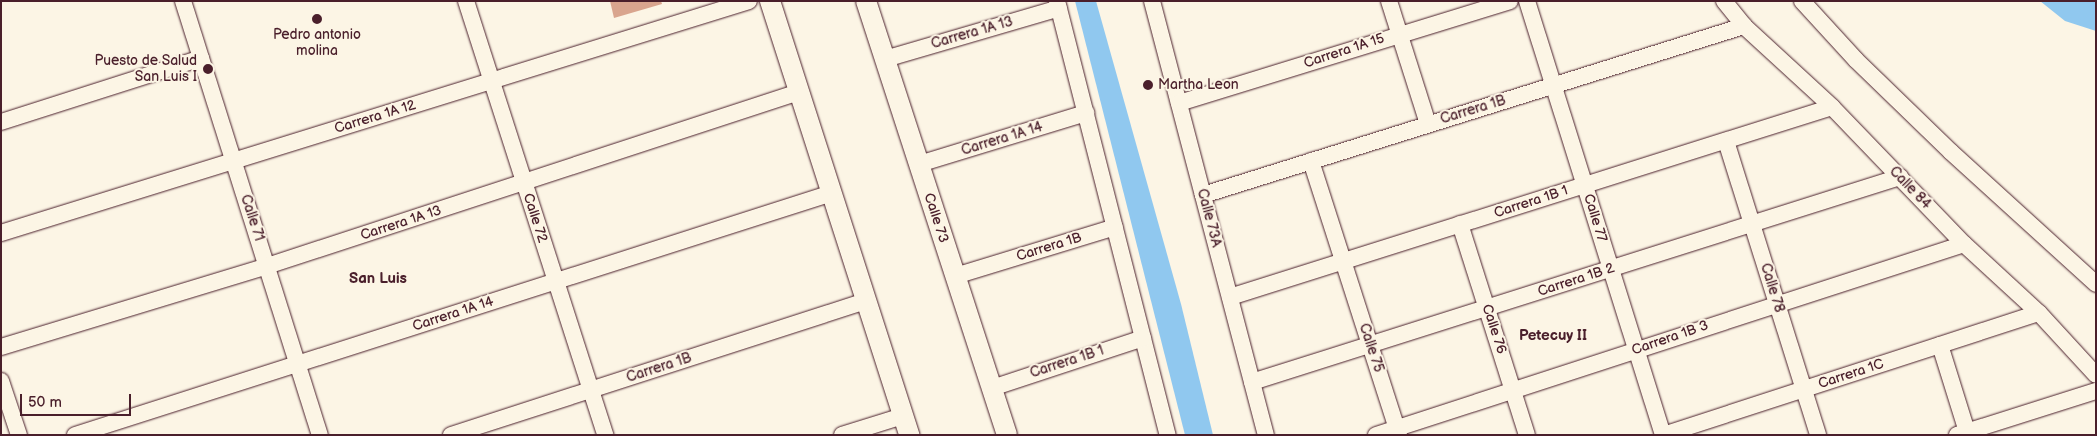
<!DOCTYPE html>
<style>
body{margin:0}
#map{position:relative;width:2097px;height:436px;overflow:hidden;background:#fcf5e5;font-family:"Balsamiq Sans",sans-serif}
div>[style]{position:absolute}
[style*='--x']{left:calc(var(--x)*1px);top:calc(var(--y)*1px);width:calc(var(--w)*1px);rotate:calc(var(--a)*1deg)}
.water>*{inset:0;background:#90c8ef}
.building>*{inset:0;background:#d9a58e}
.roads{filter:drop-shadow(0 0 1px #4a1f2b) drop-shadow(0 0 1px #4a1f2b)}
.minor>*{height:16px;margin:-8px;padding:0 8px;transform-origin:8px;border-radius:8px;background:#fcf5e5}
.major>*{height:20px;margin:-10px;padding:0 10px;transform-origin:10px;border-radius:10px;background:#fcf5e5}
.dots>*{width:14px;height:14px;translate:-50% -50%;box-sizing:border-box;border:2px solid #fcf5e5;border-radius:50%}
span{translate:-50% -50%;white-space:nowrap;text-align:center;line-height:1.15;-webkit-text-stroke:4px #fcf5e5;paint-order:stroke}
.street-label{font-size:14px;color:#4a1f2b}
.poi-label{font-size:14px;color:#4a1f2b}
.right{translate:-100% -50%;text-align:right}
.left{translate:0 -50%;text-align:left}
.neighbourhood-label{font-size:15px;color:#4a1f2b;font-weight:700}
.frame{position:absolute;inset:0;border:2px solid #4a1f2b;pointer-events:none}
.scale{position:absolute;left:20px;top:394px;width:111px;height:22px;box-sizing:border-box;border:2px solid #4a1f2b;border-top:0;padding-left:6px;font-size:15px;line-height:18px;white-space:nowrap;color:#4a1f2b;-webkit-text-stroke:4px #fcf5e5;paint-order:stroke}
</style>
<div id="map">
<div class="water">
<div style="clip-path:polygon(1075px 1px,1096px 1px,1181px 304px,1213px 435px,1185px 435px)"></div>
<div style="clip-path:polygon(2040px 1px,2096px 1px,2096px 31px,2065px 21px)"></div>
</div>
<div class="building">
<div style="clip-path:polygon(610px 1px,661px 1px,662px 4px,614px 18px)"></div>
</div>
<div class="roads">
<div class="minor">
<div style="--x:183;--y:1;--w:455;--a:72.5"></div>
<div style="--x:466;--y:1;--w:456;--a:72.2"></div>
<div style="--x:1057;--y:1;--w:448;--a:75.7"></div>
<div style="--x:1152;--y:1;--w:449;--a:75.3"></div>
<div style="--x:1389;--y:1;--w:129;--a:72.4"></div>
<div style="--x:1527;--y:1;--w:455;--a:72.6"></div>
<div style="--x:1724;--y:1;--w:32;--a:51"></div>
<div style="--x:1744;--y:26;--w:120;--a:42.6"></div>
<div style="--x:1832;--y:107;--w:190;--a:46.1"></div>
<div style="--x:1964;--y:244;--w:102;--a:42.6"></div>
<div style="--x:2039;--y:313;--w:84;--a:47.4"></div>
<div style="--x:1802;--y:1;--w:80;--a:47.5"></div>
<div style="--x:1856;--y:60;--w:132;--a:44.1"></div>
<div style="--x:1951;--y:152;--w:196;--a:42.3"></div>
<div style="--x:885;--y:59;--w:181;--a:-16.3"></div>
<div style="--x:1179;--y:103;--w:346;--a:-17.1"></div>
<div style="--x:1;--y:122;--w:210;--a:-17.7"></div>
<div style="--x:1726;--y:141;--w:308;--a:72.6"></div>
<div style="--x:1311;--y:161;--w:288;--a:72.2"></div>
<div style="--x:919;--y:164;--w:175;--a:-17"></div>
<div style="--x:1203;--y:195;--w:567;--a:-17.35"></div>
<div style="--x:1460;--y:224;--w:221;--a:72.4"></div>
<div style="--x:1;--y:233;--w:783;--a:-17.23"></div>
<div style="--x:955;--y:276;--w:167;--a:-17"></div>
<div style="--x:1230;--y:297;--w:631;--a:-17.52"></div>
<div style="--x:1940;--y:345;--w:94;--a:72.7"></div>
<div style="--x:1;--y:347;--w:278;--a:-16.9"></div>
<div style="--x:267;--y:266;--w:560;--a:-18.11"></div>
<div style="--x:1;--y:381;--w:57;--a:71.6"></div>
<div style="--x:1252;--y:382;--w:680;--a:-17.56"></div>
<div style="--x:992;--y:388;--w:159;--a:-18.3"></div>
<div style="--x:75;--y:435;--w:795;--a:-17.73"></div>
<div style="--x:451;--y:435;--w:437;--a:-17.9"></div>
<div style="--x:842;--y:435;--w:64;--a:-17.3"></div>
<div style="--x:1376;--y:435;--w:618;--a:-18"></div>
<div style="--x:1663;--y:435;--w:395;--a:-18"></div>
<div style="--x:1957;--y:435;--w:146;--a:-17.6"></div>
</div>
<div class="major">
<div style="--x:770;--y:1;--w:456;--a:72.2"></div>
<div style="--x:866;--y:1;--w:456;--a:72"></div>
</div>
</div>
<div class="dots">
<div style="left:317px;top:19px;background:#4a1f2b"></div>
<div style="left:208px;top:69px;background:#4a1f2b"></div>
<div style="left:1148px;top:85px;background:#4a1f2b"></div>
</div>
<div class="street-label">
<span style="left:972px;top:33px;rotate:-16deg">Carrera 1A 13</span>
<span style="left:1344px;top:51px;rotate:-18deg">Carrera 1A 15</span>
<span style="left:1473px;top:110px;rotate:-17deg">Carrera 1B</span>
<span style="left:375px;top:117px;rotate:-17deg">Carrera 1A 12</span>
<span style="left:1002px;top:139px;rotate:-17deg">Carrera 1A 14</span>
<span style="left:1910px;top:188px;rotate:46deg">Calle 84</span>
<span style="left:1531px;top:202px;rotate:-18deg">Carrera 1B 1</span>
<span style="left:252px;top:218px;rotate:72deg">Calle 71</span>
<span style="left:535px;top:218px;rotate:72deg">Calle 72</span>
<span style="left:936px;top:218px;rotate:72deg">Calle 73</span>
<span style="left:1209px;top:218px;rotate:75deg">Calle 73A</span>
<span style="left:1595px;top:218px;rotate:73deg">Calle 77</span>
<span style="left:401px;top:223px;rotate:-18deg">Carrera 1A 13</span>
<span style="left:1049px;top:247px;rotate:-17deg">Carrera 1B</span>
<span style="left:1576px;top:280px;rotate:-18deg">Carrera 1B 2</span>
<span style="left:1772px;top:288px;rotate:73deg">Calle 78</span>
<span style="left:453px;top:314px;rotate:-18deg">Carrera 1A 14</span>
<span style="left:1494px;top:329px;rotate:72deg">Calle 76</span>
<span style="left:1670px;top:338px;rotate:-19deg">Carrera 1B 3</span>
<span style="left:1371px;top:348px;rotate:72deg">Calle 75</span>
<span style="left:1067px;top:362px;rotate:-18deg">Carrera 1B 1</span>
<span style="left:659px;top:368px;rotate:-18deg">Carrera 1B</span>
<span style="left:1851px;top:374px;rotate:-18deg">Carrera 1C</span>
</div>
<div class="poi-label">
<span style="left:317px;top:43px">Pedro antonio<br>molina</span>
<span class="right" style="left:197px;top:69px">Puesto de Salud<br>San Luis I</span>
<span class="left" style="left:1158px;top:85px">Martha Leon</span>
</div>
<div class="neighbourhood-label">
<span style="left:378px;top:279px">San Luis</span>
<span style="left:1553px;top:336px">Petecuy II</span>
</div>
<div class="frame"></div>
<div class="scale">50 m</div>
</div>
